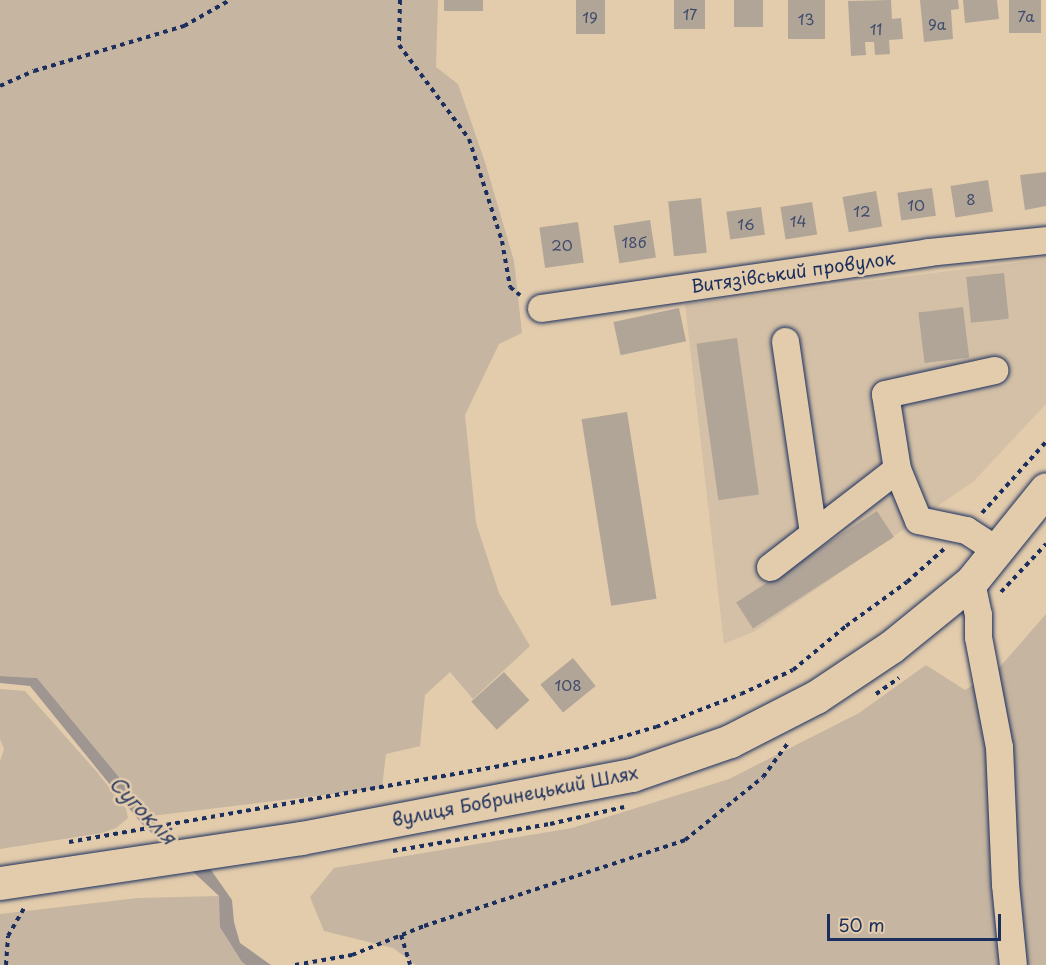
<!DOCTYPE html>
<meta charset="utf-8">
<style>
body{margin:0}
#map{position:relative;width:1046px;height:965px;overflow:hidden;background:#e3ccac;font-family:"Playpen Sans",sans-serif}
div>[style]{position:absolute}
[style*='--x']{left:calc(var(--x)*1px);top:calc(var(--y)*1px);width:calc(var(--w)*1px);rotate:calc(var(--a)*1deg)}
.built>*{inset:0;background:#d4c0a6}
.green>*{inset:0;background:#c6b5a0}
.water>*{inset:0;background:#9f9692}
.building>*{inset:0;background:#b1a598;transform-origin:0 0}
.path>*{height:4px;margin-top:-2px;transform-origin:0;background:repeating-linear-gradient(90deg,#1b2f5e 0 4.5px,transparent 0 9px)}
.roads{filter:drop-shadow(0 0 2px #1b2f5e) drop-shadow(0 0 2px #1b2f5e)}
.minor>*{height:27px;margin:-13.5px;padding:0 13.5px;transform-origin:13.5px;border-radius:13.5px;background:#e3ccac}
.major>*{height:33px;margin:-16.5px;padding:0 16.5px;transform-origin:16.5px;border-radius:16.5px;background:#e3ccac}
span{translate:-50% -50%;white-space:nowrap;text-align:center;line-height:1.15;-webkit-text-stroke:5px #e3ccac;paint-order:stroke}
.number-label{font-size:15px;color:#404c6c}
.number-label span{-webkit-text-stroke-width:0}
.street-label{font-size:18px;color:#1b2f5e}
.water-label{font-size:20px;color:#2f3e66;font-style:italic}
.scale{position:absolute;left:827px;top:914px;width:174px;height:27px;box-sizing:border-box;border:3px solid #1b2f5e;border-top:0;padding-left:8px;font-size:18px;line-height:21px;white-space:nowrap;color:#1b2f5e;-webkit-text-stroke:4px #e3ccac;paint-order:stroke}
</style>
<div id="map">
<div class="built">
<div style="clip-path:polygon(1046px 259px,1046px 404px,973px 482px,755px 631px,724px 644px,685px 304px)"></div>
</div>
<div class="green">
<div style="clip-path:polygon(0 0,438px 0,436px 67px,458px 84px,485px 162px,514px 261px,522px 333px,499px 344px,465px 415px,476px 523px,499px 593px,530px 646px,473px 699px,450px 672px,425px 695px,420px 746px,386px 754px,382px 788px,151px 816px,37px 678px,0 676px)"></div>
<div style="clip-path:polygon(1046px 614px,1046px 965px,416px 965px,393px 948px,324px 931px,310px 897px,334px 868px,572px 828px,729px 779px,859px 713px,926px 665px,965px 690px,998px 669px)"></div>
<div style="clip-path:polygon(0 689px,25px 691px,97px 772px,126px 809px,128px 818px,116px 828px,102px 833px,0 849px,0 761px,4px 749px,0 739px)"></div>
<div style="clip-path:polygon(219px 896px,242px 962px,246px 965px,0 965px,0 914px,138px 898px)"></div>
</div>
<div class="water">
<div style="clip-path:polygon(0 676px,37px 678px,151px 816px,211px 870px,232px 900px,234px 922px,240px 943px,271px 965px,246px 965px,242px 962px,220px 927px,219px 896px,141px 823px,30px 686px,0 683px)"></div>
</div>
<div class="building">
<div style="left:444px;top:0;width:39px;height:11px"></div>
<div style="left:576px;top:0;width:29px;height:34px"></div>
<div style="left:674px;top:0;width:31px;height:29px"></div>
<div style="left:734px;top:0;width:29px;height:27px"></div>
<div style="left:788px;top:0;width:37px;height:39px"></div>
<div style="clip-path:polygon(891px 0,892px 19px,901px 18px,903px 39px,889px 40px,890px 54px,875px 55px,874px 42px,865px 42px,866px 55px,851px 56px,848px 1px)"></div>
<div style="clip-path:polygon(920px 0,958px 0,959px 9px,951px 10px,953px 39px,924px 42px)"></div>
<div style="clip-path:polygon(963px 0,997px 0,999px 19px,965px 23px)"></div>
<div style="left:1009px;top:0;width:32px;height:33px"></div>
<div style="clip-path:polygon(1046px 172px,1046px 206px,1025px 210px,1020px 175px)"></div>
<div style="left:988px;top:180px;width:32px;height:38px;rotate:81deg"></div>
<div style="left:932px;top:188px;width:28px;height:35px;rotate:82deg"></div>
<div style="left:876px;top:191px;width:36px;height:34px;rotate:80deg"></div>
<div style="left:701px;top:198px;width:55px;height:33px;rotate:84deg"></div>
<div style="left:812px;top:202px;width:33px;height:32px;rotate:81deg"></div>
<div style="left:761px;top:207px;width:28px;height:35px;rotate:82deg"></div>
<div style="left:650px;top:220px;width:38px;height:37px;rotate:81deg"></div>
<div style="left:578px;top:222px;width:41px;height:39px;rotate:82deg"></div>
<div style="left:1004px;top:273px;width:46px;height:38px;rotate:84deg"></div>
<div style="left:963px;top:307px;width:51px;height:45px;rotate:83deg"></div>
<div style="left:679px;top:308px;width:34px;height:67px;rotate:78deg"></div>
<div style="left:737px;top:338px;width:158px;height:41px;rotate:82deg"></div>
<div style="left:627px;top:412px;width:189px;height:46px;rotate:81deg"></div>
<div style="left:877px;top:511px;width:31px;height:168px;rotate:57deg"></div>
<div style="left:573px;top:658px;width:36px;height:42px;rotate:51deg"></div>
<div style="left:504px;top:672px;width:38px;height:44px;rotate:48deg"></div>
</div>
<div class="path">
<div style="--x:400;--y:0;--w:45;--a:91.3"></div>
<div style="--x:399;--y:45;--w:117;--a:53.3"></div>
<div style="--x:469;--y:139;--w:107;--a:72.1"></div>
<div style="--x:502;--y:241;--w:47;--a:80.1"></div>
<div style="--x:510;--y:287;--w:13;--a:39"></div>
<div style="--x:0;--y:86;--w:37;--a:-24"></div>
<div style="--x:34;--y:71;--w:157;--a:-16.7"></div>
<div style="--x:184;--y:26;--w:53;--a:-29.5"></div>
<div style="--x:982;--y:513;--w:96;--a:-48"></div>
<div style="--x:1001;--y:592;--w:66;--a:-46.8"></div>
<div style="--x:876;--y:694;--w:28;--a:-35"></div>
<div style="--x:69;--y:842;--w:442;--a:-10"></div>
<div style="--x:504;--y:765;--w:82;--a:-12"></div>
<div style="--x:584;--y:748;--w:75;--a:-16.3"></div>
<div style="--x:656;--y:727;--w:91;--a:-21.2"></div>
<div style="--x:741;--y:694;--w:57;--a:-24.8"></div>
<div style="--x:793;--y:670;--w:69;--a:-39.7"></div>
<div style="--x:846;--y:626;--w:75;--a:-35.8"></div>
<div style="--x:907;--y:582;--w:50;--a:-41.7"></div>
<div style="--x:393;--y:851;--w:159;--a:-9.8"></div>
<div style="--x:550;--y:824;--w:76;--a:-12.9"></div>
<div style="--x:401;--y:935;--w:31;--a:73"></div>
<div style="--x:6;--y:965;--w:29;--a:-86"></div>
<div style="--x:8;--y:936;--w:34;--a:-60"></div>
<div style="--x:295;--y:965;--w:58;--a:-10"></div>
<div style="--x:352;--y:955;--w:78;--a:-21.9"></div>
<div style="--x:424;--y:926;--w:275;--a:-18.2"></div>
<div style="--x:685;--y:840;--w:100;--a:-38.9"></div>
<div style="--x:763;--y:777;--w:42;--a:-53.7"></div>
</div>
<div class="roads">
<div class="minor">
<div style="--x:541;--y:308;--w:391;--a:-8.2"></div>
<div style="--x:928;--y:252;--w:119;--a:-5.8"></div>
<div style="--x:785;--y:341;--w:194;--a:81.7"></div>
<div style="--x:897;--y:469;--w:76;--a:-99.1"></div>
<div style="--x:885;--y:394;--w:112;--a:-12.4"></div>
<div style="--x:770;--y:567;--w:160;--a:-37.7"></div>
<div style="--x:897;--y:469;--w:55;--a:67.6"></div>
<div style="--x:918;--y:520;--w:49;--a:11.8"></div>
<div style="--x:966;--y:530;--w:37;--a:33"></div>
<div style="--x:971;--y:582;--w:33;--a:78"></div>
<div style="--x:978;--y:614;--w:23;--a:90"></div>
<div style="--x:978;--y:637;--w:112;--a:79.2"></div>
<div style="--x:999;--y:747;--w:137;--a:87.5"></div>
<div style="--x:1005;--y:884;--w:81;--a:84.4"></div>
</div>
<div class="major">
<div style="--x:0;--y:883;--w:304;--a:-8.5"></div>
<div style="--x:301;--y:838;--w:337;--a:-10.8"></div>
<div style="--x:632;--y:775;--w:104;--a:-19.1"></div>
<div style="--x:730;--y:741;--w:97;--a:-27.1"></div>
<div style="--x:816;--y:697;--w:90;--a:-33.7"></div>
<div style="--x:891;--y:647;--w:103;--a:-39.1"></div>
<div style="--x:971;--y:582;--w:119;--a:-51.1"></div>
</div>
</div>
<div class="number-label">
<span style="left:690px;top:14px">17</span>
<span style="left:1026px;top:16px">7а</span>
<span style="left:590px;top:17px">19</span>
<span style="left:806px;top:19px">13</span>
<span style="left:937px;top:24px">9а</span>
<span style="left:876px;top:29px">11</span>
<span style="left:971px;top:199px">8</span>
<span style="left:916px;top:205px">10</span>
<span style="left:862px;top:211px">12</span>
<span style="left:798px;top:221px">14</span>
<span style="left:746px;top:224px">16</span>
<span style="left:634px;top:242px">18б</span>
<span style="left:562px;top:245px">20</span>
<span style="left:568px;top:685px">108</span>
</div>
<div class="street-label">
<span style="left:793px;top:272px;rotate:-8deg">Витязівський провулок</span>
<span style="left:515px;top:796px;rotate:-11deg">вулиця Бобринецький Шлях</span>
</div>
<div class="water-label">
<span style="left:143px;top:810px;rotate:46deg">Сугоклія</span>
</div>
<div class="scale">50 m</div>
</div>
